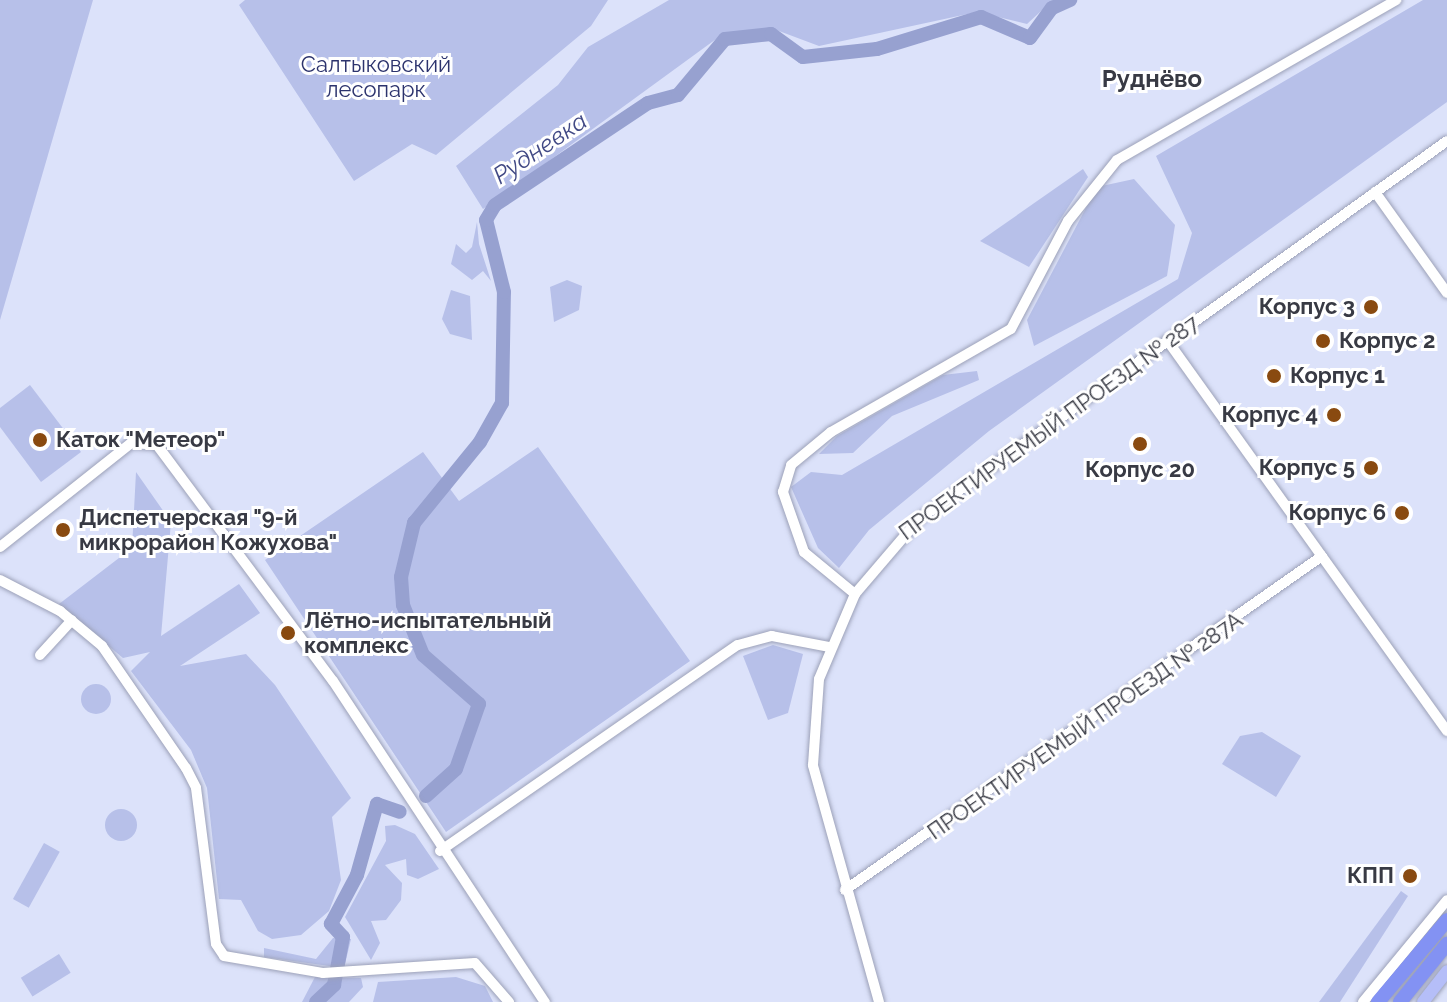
<!DOCTYPE html>
<meta charset="utf-8">
<style>
body{margin:0}
#map{position:relative;width:1447px;height:1002px;overflow:hidden;background:#dce2fa;font-family:Raleway,sans-serif}
div>[style]{position:absolute}
[style*='--x']{left:calc(var(--x)*1px);top:calc(var(--y)*1px);width:calc(var(--w)*1px);rotate:calc(var(--a)*1deg)}
.green>*{inset:0;background:#b7c0e9;transform-origin:0 0}
.round{border-radius:50%}
.river>*{height:14px;margin:-7px;padding:0 7px;transform-origin:7px;border-radius:7px;background:#97a1d0}
.roads{filter:drop-shadow(0 0 2px #9ca1b8) drop-shadow(0 0 2px #9ca1b8)}
.minor>*{height:10px;margin:-5px;padding:0 5px;transform-origin:5px;border-radius:5px;background:#fff}
.major>*{height:12px;margin:-6px;padding:0 6px;transform-origin:6px;border-radius:6px;background:#b5bef8}
.highway>*{height:14px;margin:-7px;padding:0 7px;transform-origin:7px;border-radius:7px;background:#8392f3}
.dots>*{width:22px;height:22px;translate:-50% -50%;box-sizing:border-box;border:4px solid #fff;border-radius:50%}
span{translate:-50% -50%;white-space:nowrap;text-align:center;line-height:1.15;-webkit-text-stroke:6px #fff;paint-order:stroke}
.park-label{font-size:22px;color:#2c336d}
.poi-label{font-size:22px;color:#383a44;font-weight:700}
.right{translate:-100% -50%;text-align:right}
.left{translate:0 -50%;text-align:left}
.street-label{font-size:22px;color:#383a44}
.neighbourhood-label{font-size:24px;color:#383a44;font-weight:700}
.water-label{font-size:24px;color:#414985;font-style:italic}
</style>
<div id="map">
<div class="green">
<div style="clip-path:polygon(0 0,93px 0,0 320px)"></div>
<div style="clip-path:polygon(245px 0,608px 0,591px 26px,436px 155px,412px 144px,354px 181px,239px 5px)"></div>
<div style="clip-path:polygon(669px 0,1053px 0,1027px 24px,977px 12px,819px 46px,771px 28px,723px 34px,483px 209px,456px 166px,558px 85px,588px 47px)"></div>
<div style="clip-path:polygon(1423px 0,1447px 0,1447px 102px,989px 431px,869px 530px,839px 568px,818px 548px,791px 487px,811px 472px,842px 475px,1178px 279px,1192px 233px,1156px 156px)"></div>
<div style="clip-path:polygon(1083px 169px,1088px 177px,1029px 267px,980px 241px)"></div>
<div style="clip-path:polygon(1134px 179px,1175px 225px,1167px 276px,1034px 346px,1027px 320px,1097px 187px)"></div>
<div style="clip-path:polygon(477px 222px,479px 244px,491px 281px,483px 271px,472px 280px,451px 264px,456px 244px,466px 253px,472px 247px)"></div>
<div style="clip-path:polygon(567px 280px,582px 286px,579px 310px,554px 322px,550px 287px)"></div>
<div style="clip-path:polygon(451px 290px,470px 296px,472px 340px,450px 334px,442px 319px)"></div>
<div style="clip-path:polygon(977px 371px,979px 380px,892px 416px,853px 453px,819px 454px,837px 436px,943px 375px)"></div>
<div style="clip-path:polygon(30px 385px,81px 452px,41px 482px,0 427px,0 408px)"></div>
<div style="clip-path:polygon(538px 447px,690px 661px,446px 832px,265px 560px,423px 452px,459px 501px)"></div>
<div style="clip-path:polygon(136px 472px,171px 522px,161px 636px,239px 584px,260px 613px,180px 666px,246px 654px,275px 685px,351px 798px,332px 817px,341px 880px,329px 911px,301px 935px,272px 939px,258px 931px,241px 900px,219px 899px,207px 788px,191px 750px,131px 671px,150px 652px,123px 658px,59px 604px,132px 548px)"></div>
<div style="clip-path:polygon(773px 645px,803px 654px,788px 713px,768px 720px,743px 656px)"></div>
<div class="round" style="left:81px;top:684px;width:30px;height:30px"></div>
<div style="clip-path:polygon(1262px 732px,1301px 756px,1276px 797px,1222px 764px,1240px 736px)"></div>
<div class="round" style="left:105px;top:809px;width:32px;height:32px"></div>
<div style="clip-path:polygon(395px 825px,415px 834px,439px 869px,418px 879px,407px 875px,406px 859px,385px 865px,402px 883px,401px 900px,386px 920px,371px 921px,380px 943px,371px 960px,345px 917px,386px 841px,385px 826px)"></div>
<div style="left:44px;top:843px;width:18px;height:64px;rotate:29deg"></div>
<div style="clip-path:polygon(1401px 891px,1408px 896px,1340px 1002px,1319px 1002px)"></div>
<div style="clip-path:polygon(333px 938px,351px 939px,344px 968px,264px 957px,264px 948px,316px 959px)"></div>
<div style="left:59px;top:954px;width:22px;height:45px;rotate:58deg"></div>
<div style="clip-path:polygon(315px 977px,361px 978px,363px 987px,349px 1002px,302px 1002px)"></div>
<div style="clip-path:polygon(456px 977px,485px 986px,493px 1002px,373px 1002px,378px 982px)"></div>
</div>
<div class="river">
<div style="--x:426;--y:796;--w:40;--a:-42"></div>
<div style="--x:456;--y:769;--w:69;--a:-70.5"></div>
<div style="--x:479;--y:704;--w:74;--a:-138.8"></div>
<div style="--x:423;--y:655;--w:54;--a:-111.8"></div>
<div style="--x:403;--y:605;--w:28;--a:-94"></div>
<div style="--x:401;--y:577;--w:56;--a:-76.5"></div>
<div style="--x:414;--y:523;--w:104;--a:-50.8"></div>
<div style="--x:480;--y:442;--w:45;--a:-60.6"></div>
<div style="--x:502;--y:403;--w:111;--a:-89"></div>
<div style="--x:504;--y:292;--w:74;--a:-104"></div>
<div style="--x:486;--y:220;--w:17;--a:-59"></div>
<div style="--x:495;--y:205;--w:184;--a:-33.7"></div>
<div style="--x:648;--y:103;--w:31;--a:-15"></div>
<div style="--x:678;--y:95;--w:73;--a:-50"></div>
<div style="--x:725;--y:39;--w:46;--a:-6.2"></div>
<div style="--x:771;--y:34;--w:39;--a:36"></div>
<div style="--x:803;--y:57;--w:74;--a:-6.2"></div>
<div style="--x:877;--y:49;--w:109;--a:-17.1"></div>
<div style="--x:981;--y:17;--w:53;--a:23.2"></div>
<div style="--x:1030;--y:38;--w:37;--a:-54"></div>
<div style="--x:1052;--y:8;--w:20;--a:-24"></div>
<div style="--x:316;--y:1002;--w:25;--a:-43"></div>
<div style="--x:334;--y:985;--w:49;--a:-79.4"></div>
<div style="--x:343;--y:937;--w:18;--a:-133"></div>
<div style="--x:331;--y:924;--w:55;--a:-62"></div>
<div style="--x:357;--y:875;--w:74;--a:-74.3"></div>
<div style="--x:377;--y:804;--w:24;--a:19"></div>
</div>
<div class="roads">
<div class="minor">
<div style="--x:1375;--y:192;--w:124;--a:54.5"></div>
<div style="--x:1167;--y:340;--w:481;--a:54.4"></div>
<div style="--x:0;--y:547;--w:167;--a:-38.4"></div>
<div style="--x:131;--y:443;--w:26;--a:4"></div>
<div style="--x:157;--y:445;--w:294;--a:53.3"></div>
<div style="--x:333;--y:681;--w:385;--a:56.6"></div>
<div style="--x:0;--y:580;--w:68;--a:27.3"></div>
<div style="--x:60;--y:611;--w:55;--a:39.8"></div>
<div style="--x:102;--y:646;--w:148;--a:55.5"></div>
<div style="--x:186;--y:768;--w:22;--a:63"></div>
<div style="--x:196;--y:788;--w:157;--a:82.7"></div>
<div style="--x:216;--y:944;--w:14;--a:56"></div>
<div style="--x:224;--y:956;--w:100;--a:9.7"></div>
<div style="--x:323;--y:973;--w:152;--a:-3.8"></div>
<div style="--x:475;--y:963;--w:52;--a:48.9"></div>
<div style="--x:855;--y:594;--w:66;--a:-140.5"></div>
<div style="--x:804;--y:552;--w:64;--a:-109.3"></div>
<div style="--x:783;--y:492;--w:28;--a:-73"></div>
<div style="--x:791;--y:465;--w:52;--a:-39.5"></div>
<div style="--x:831;--y:432;--w:207;--a:-29.8"></div>
<div style="--x:1011;--y:329;--w:122;--a:-62.2"></div>
<div style="--x:1068;--y:221;--w:78;--a:-51.2"></div>
<div style="--x:1117;--y:160;--w:322;--a:-29.8"></div>
<div style="--x:40;--y:655;--w:47;--a:-47.6"></div>
<div style="--x:440;--y:851;--w:362;--a:-34.7"></div>
<div style="--x:738;--y:645;--w:35;--a:-15"></div>
<div style="--x:772;--y:636;--w:58;--a:10.9"></div>
<div style="--x:845;--y:890;--w:582;--a:-35"></div>
<div style="--x:879;--y:1002;--w:246;--a:-105.6"></div>
<div style="--x:813;--y:765;--w:86;--a:-86"></div>
<div style="--x:819;--y:679;--w:92;--a:-67"></div>
<div style="--x:855;--y:594;--w:99;--a:-49.5"></div>
<div style="--x:919;--y:519;--w:649;--a:-35.6"></div>
<div style="--x:1363;--y:1002;--w:132;--a:-50.5"></div>
</div>
<div class="major">
<div style="--x:1423;--y:1002;--w:39;--a:-52"></div>
</div>
<div class="highway">
<div style="--x:1378;--y:1002;--w:107;--a:-49.9"></div>
<div style="--x:1400;--y:1002;--w:75;--a:-51"></div>
</div>
</div>
<div class="dots">
<div style="left:1371px;top:307px;background:#894a10"></div>
<div style="left:1323px;top:341px;background:#894a10"></div>
<div style="left:1274px;top:376px;background:#894a10"></div>
<div style="left:1334px;top:415px;background:#894a10"></div>
<div style="left:40px;top:440px;background:#894a10"></div>
<div style="left:1140px;top:444px;background:#894a10"></div>
<div style="left:1371px;top:468px;background:#894a10"></div>
<div style="left:1402px;top:513px;background:#894a10"></div>
<div style="left:63px;top:530px;background:#894a10"></div>
<div style="left:288px;top:633px;background:#894a10"></div>
<div style="left:1410px;top:876px;background:#894a10"></div>
</div>
<div class="park-label">
<span style="left:376px;top:77px">Салтыковский<br>лесопарк</span>
</div>
<div class="poi-label">
<span class="right" style="left:1355px;top:307px">Корпус 3</span>
<span class="left" style="left:1339px;top:341px">Корпус 2</span>
<span class="left" style="left:1290px;top:376px">Корпус 1</span>
<span class="right" style="left:1318px;top:415px">Корпус 4</span>
<span class="left" style="left:56px;top:440px">Каток "Метеор"</span>
<span class="right" style="left:1355px;top:468px">Корпус 5</span>
<span style="left:1140px;top:470px">Корпус 20</span>
<span class="right" style="left:1386px;top:513px">Корпус 6</span>
<span class="left" style="left:79px;top:530px">Диспетчерская "9-й<br>микрорайон Кожухова"</span>
<span class="left" style="left:304px;top:633px">Лётно-испытательный<br>комплекс</span>
<span class="right" style="left:1394px;top:876px">КПП</span>
</div>
<div class="street-label">
<span style="left:1049px;top:428px;rotate:-36deg">ПРОЕКТИРУЕМЫЙ ПРОЕЗД № 287</span>
<span style="left:1085px;top:726px;rotate:-35deg">ПРОЕКТИРУЕМЫЙ ПРОЕЗД № 287А</span>
</div>
<div class="neighbourhood-label">
<span style="left:1152px;top:79px">Руднёво</span>
</div>
<div class="water-label">
<span style="left:540px;top:148px;rotate:-34deg">Рудневка</span>
</div>
</div>
